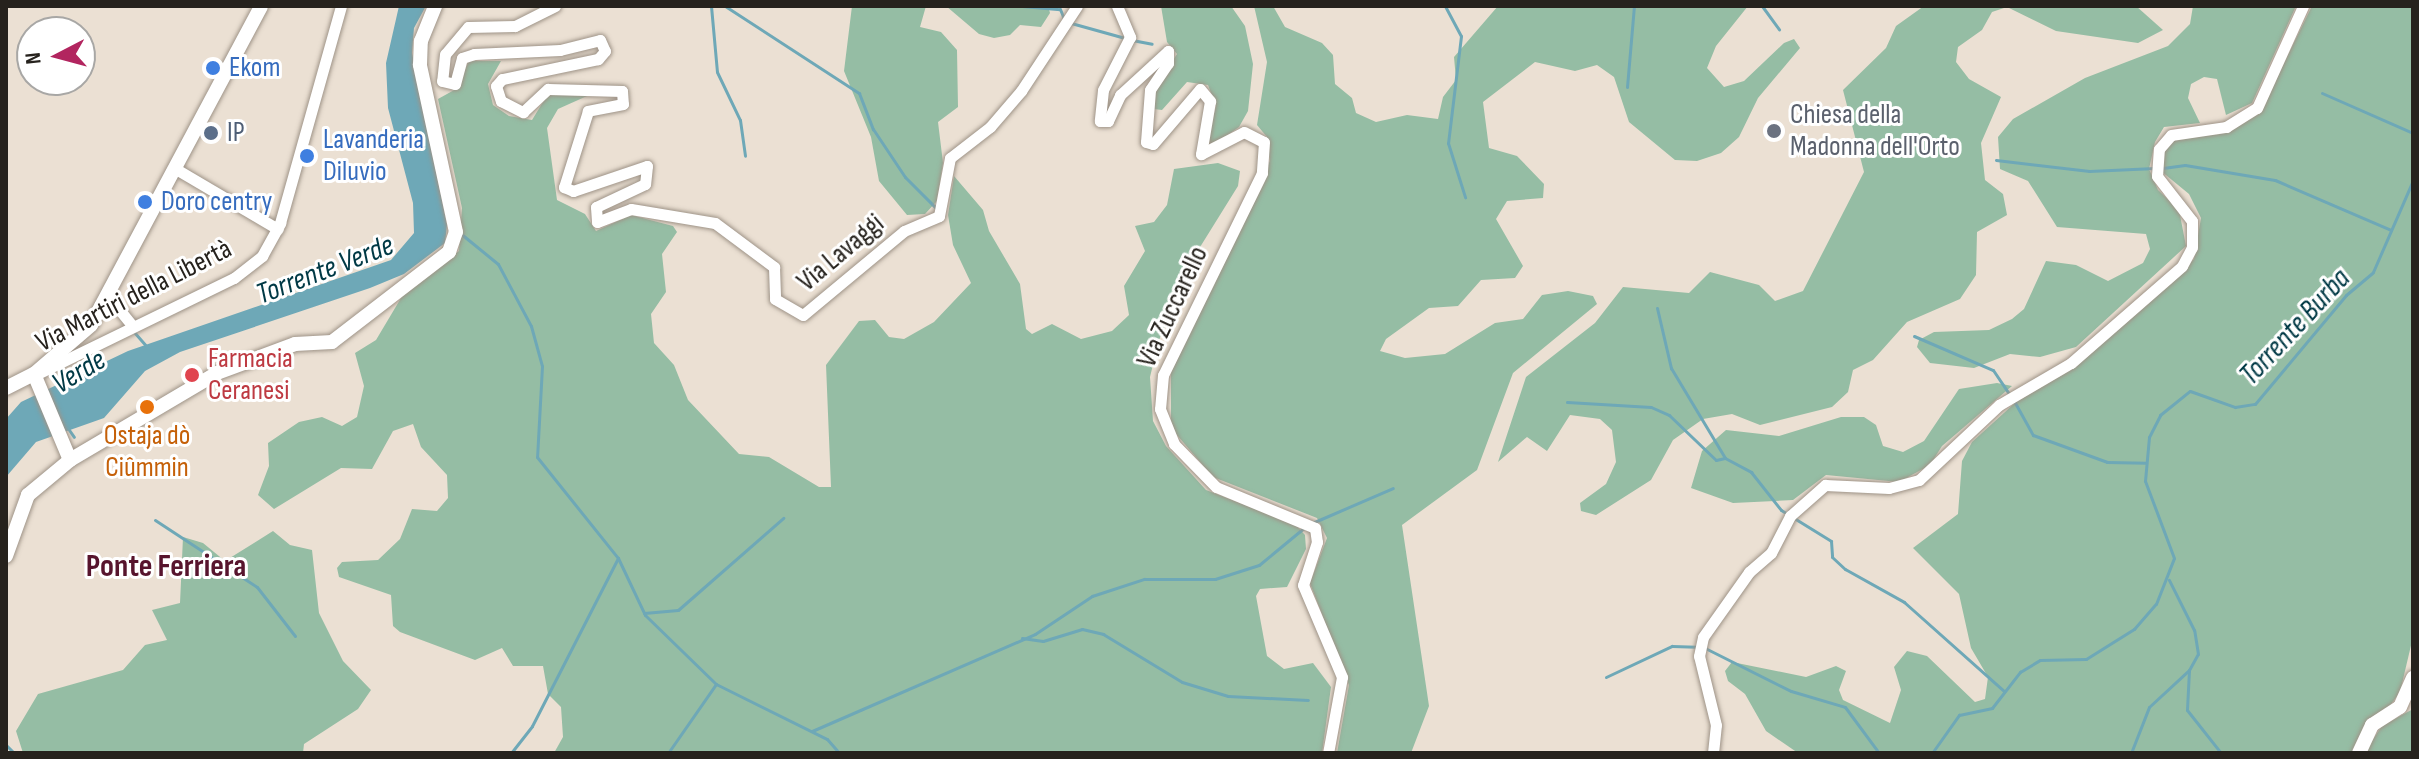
<!DOCTYPE html>
<meta charset="utf-8">
<style>
body{margin:0}
#map{position:relative;width:2419px;height:759px;overflow:hidden;background:#ebe0d3;font-family:"Sofia Sans Condensed",sans-serif}
div>[style]{position:absolute}
[style*='--x']{left:calc(var(--x)*1px);top:calc(var(--y)*1px);width:calc(var(--w)*1px);rotate:calc(var(--a)*1deg)}
.green>*{inset:0;background:#95bda4}
.water>*{inset:0;background:#6ea8b7}
.stream>*{height:3px;margin:-1.5px;padding:0 1.5px;transform-origin:1.5px;border-radius:1.5px;background:#6ea8b7}
.roads{filter:drop-shadow(0 0 2px #9e9387) drop-shadow(0 0 2px #9e9387)}
.minor>*{height:11px;margin:-5.5px;padding:0 5.5px;transform-origin:5.5px;border-radius:5.5px;background:#fff}
.major>*{height:14px;margin:-7px;padding:0 7px;transform-origin:7px;border-radius:7px;background:#fff}
.dots>*{width:22px;height:22px;translate:-50% -50%;box-sizing:border-box;border:4px solid #fff;border-radius:50%}
span{translate:-50% -50%;white-space:nowrap;text-align:center;line-height:1.15;-webkit-text-stroke:6px #fff;paint-order:stroke}
.shop-label{font-size:28px;color:#366cbe}
.left{translate:0 -50%;text-align:left}
.worship-label{font-size:28px;color:#5b616d}
.service-label{font-size:28px;color:#4e5e75}
.street-label{font-size:28px;color:#26221d}
.health-label{font-size:28px;color:#be3a42}
.food-label{font-size:28px;color:#c56008}
.water-label{font-size:30px;color:#003945;font-style:italic}
.quarter-label{font-size:32px;color:#57142d;font-weight:700}
.frame{position:absolute;inset:0;border:8px solid #26221d;pointer-events:none}
.north{position:absolute;left:16px;top:16px;width:80px;height:80px;box-sizing:border-box;background:#fff;border:2px solid #a8a7a5;border-radius:50%;rotate:264deg;font-size:22px;font-weight:700;line-height:32px;text-align:center;color:#26221d}
.north::after{content:'';display:block;margin:auto;width:28px;height:36px;background:#b2255f;clip-path:polygon(50% 0,100% 100%,50% 72%,0 100%)}
</style>
<div id="map">
<div class="green">
<div style="clip-path:polygon(852px 6px,926px 6px,920px 27px,941px 32px,957px 50px,958px 107px,938px 122px,943px 163px,937px 201px,925px 214px,907px 215px,879px 181px,871px 137px,844px 71px)"></div>
<div style="clip-path:polygon(946px 6px,1048px 6px,1050px 13px,1041px 27px,1020px 25px,1010px 35px,994px 38px,979px 34px)"></div>
<div style="clip-path:polygon(1161px 6px,1231px 6px,1245px 26px,1253px 64px,1248px 111px,1239px 127px,1212px 146px,1206px 145px,1216px 106px,1208px 85px,1187px 82px,1162px 110px,1154px 109px,1156px 87px,1177px 54px,1167px 42px)"></div>
<div style="clip-path:polygon(1254px 6px,1273px 6px,1285px 27px,1322px 43px,1333px 55px,1335px 84px,1352px 98px,1356px 113px,1376px 122px,1407px 115px,1438px 119px,1443px 97px,1456px 80px,1454px 57px,1498px 6px,1748px 6px,1716px 46px,1707px 68px,1724px 87px,1744px 81px,1784px 43px,1794px 39px,1800px 48px,1758px 98px,1739px 137px,1721px 153px,1697px 161px,1675px 160px,1629px 122px,1614px 77px,1597px 65px,1575px 71px,1535px 62px,1483px 102px,1489px 148px,1517px 156px,1544px 184px,1543px 198px,1507px 201px,1496px 219px,1523px 266px,1515px 278px,1481px 280px,1458px 306px,1429px 308px,1386px 339px,1380px 351px,1405px 358px,1445px 354px,1495px 323px,1523px 319px,1542px 295px,1568px 291px,1593px 296px,1597px 304px,1513px 373px,1477px 470px,1402px 525px,1429px 706px,1411px 753px,1337px 753px,1349px 685px,1310px 583px,1327px 538px,1317px 518px,1213px 477px,1171px 428px,1171px 372px,1270px 161px,1267px 137px,1257px 125px,1267px 62px)"></div>
<div style="clip-path:polygon(1924px 6px,2136px 6px,2163px 30px,2138px 43px,2056px 31px,2007px 7px,1992px 12px,1982px 30px,1958px 47px,1956px 62px,1969px 79px,2001px 97px,1981px 143px,1985px 180px,2003px 194px,2007px 215px,1977px 232px,1976px 275px,1960px 299px,1907px 322px,1873px 360px,1853px 370px,1848px 392px,1832px 407px,1760px 425px,1732px 414px,1703px 419px,1673px 440px,1651px 480px,1596px 515px,1581px 511px,1580px 503px,1606px 484px,1616px 462px,1612px 430px,1600px 419px,1570px 415px,1547px 451px,1527px 437px,1498px 462px,1526px 377px,1595px 323px,1623px 287px,1689px 293px,1710px 272px,1759px 285px,1775px 301px,1803px 291px,1864px 172px,1843px 90px,1886px 48px,1896px 26px)"></div>
<div style="clip-path:polygon(2193px 6px,2296px 6px,2252px 103px,2226px 115px,2217px 79px,2204px 77px,2191px 84px,2188px 98px,2200px 123px,2164px 127px,2155px 142px,2149px 169px,2158px 190px,2179px 210px,2186px 246px,2076px 347px,2040px 357px,2010px 354px,1974px 368px,1930px 363px,1917px 347px,1919px 340px,1934px 332px,1989px 330px,2012px 319px,2024px 309px,2046px 261px,2076px 265px,2108px 281px,2143px 263px,2150px 249px,2146px 234px,2057px 227px,2028px 181px,2000px 169px,1998px 137px,2013px 119px,2085px 78px,2168px 46px,2190px 24px)"></div>
<div style="clip-path:polygon(2312px 6px,2413px 6px,2413px 637px,2400px 692px,2355px 753px,1798px 753px,1766px 731px,1745px 694px,1728px 681px,1725px 671px,1732px 662px,1806px 677px,1836px 666px,1846px 671px,1839px 690px,1843px 700px,1890px 723px,1901px 690px,1894px 667px,1907px 651px,1927px 656px,1975px 702px,1985px 699px,1988px 677px,1971px 648px,1959px 594px,1913px 548px,1958px 514px,1962px 461px,1972px 442px,2016px 402px,2077px 366px,2194px 259px,2201px 218px,2189px 194px,2161px 171px,2163px 149px,2177px 137px,2220px 134px,2259px 114px)"></div>
<div style="clip-path:polygon(469px 61px,501px 61px,488px 84px,493px 105px,509px 116px,532px 120px,548px 94px,587px 96px,558px 109px,547px 128px,557px 200px,585px 214px,596px 231px,631px 215px,673px 226px,677px 232px,662px 254px,666px 292px,651px 314px,654px 343px,674px 365px,688px 400px,739px 454px,769px 457px,819px 487px,831px 487px,826px 365px,859px 321px,875px 320px,889px 337px,904px 339px,934px 322px,971px 283px,953px 245px,948px 215px,954px 176px,983px 210px,989px 231px,1020px 284px,1026px 329px,1032px 334px,1052px 324px,1081px 339px,1112px 331px,1129px 315px,1124px 286px,1145px 251px,1135px 226px,1154px 222px,1167px 205px,1174px 169px,1218px 163px,1240px 171px,1238px 186px,1192px 260px,1159px 340px,1150px 377px,1153px 421px,1166px 446px,1206px 490px,1295px 524px,1305px 535px,1306px 549px,1287px 587px,1260px 589px,1256px 596px,1267px 656px,1284px 669px,1313px 663px,1331px 687px,1322px 753px,554px 753px,563px 737px,561px 707px,548px 694px,543px 666px,513px 666px,502px 648px,475px 660px,400px 632px,393px 626px,391px 595px,339px 577px,337px 568px,342px 562px,378px 560px,400px 539px,412px 509px,437px 511px,448px 498px,447px 475px,421px 447px,413px 424px,393px 431px,372px 469px,341px 468px,274px 509px,258px 495px,269px 466px,268px 443px,299px 422px,322px 417px,342px 426px,357px 417px,364px 386px,355px 353px,376px 340px,404px 293px,459px 251px,462px 208px,438px 99px,456px 89px)"></div>
<div style="clip-path:polygon(1997px 383px,2012px 386px,1942px 446px,1930px 465px,1899px 482px,1826px 475px,1793px 500px,1733px 503px,1691px 488px,1702px 451px,1726px 430px,1779px 436px,1841px 417px,1864px 417px,1876px 425px,1883px 446px,1903px 452px,1924px 441px,1959px 389px)"></div>
<div style="clip-path:polygon(273px 531px,290px 545px,312px 550px,319px 613px,343px 661px,371px 690px,358px 709px,304px 744px,303px 753px,23px 753px,16px 731px,38px 694px,123px 670px,145px 645px,167px 640px,152px 610px,180px 603px,183px 537px,203px 543px,225px 561px)"></div>
<div style="clip-path:polygon(2413px 709px,2413px 753px,2364px 753px,2382px 726px)"></div>
</div>
<div class="water">
<div style="clip-path:polygon(399px 6px,426px 6px,414px 28px,412px 53px,447px 225px,445px 243px,404px 274px,370px 288px,180px 352px,145px 371px,104px 418px,36px 442px,6px 477px,6px 419px,21px 402px,128px 351px,391px 260px,414px 233px,413px 203px,388px 108px,386px 63px)"></div>
</div>
<div class="stream">
<div style="--x:711;--y:6;--w:66;--a:84.8"></div>
<div style="--x:717;--y:72;--w:53;--a:64.4"></div>
<div style="--x:740;--y:120;--w:36;--a:82"></div>
<div style="--x:725;--y:6;--w:160;--a:33"></div>
<div style="--x:859;--y:93;--w:39;--a:69"></div>
<div style="--x:873;--y:129;--w:58;--a:56.3"></div>
<div style="--x:905;--y:177;--w:45;--a:45"></div>
<div style="--x:1022;--y:6;--w:38;--a:5"></div>
<div style="--x:1060;--y:9;--w:11;--a:68"></div>
<div style="--x:1445;--y:6;--w:34;--a:62"></div>
<div style="--x:1461;--y:36;--w:108;--a:96.9"></div>
<div style="--x:1448;--y:143;--w:57;--a:72.5"></div>
<div style="--x:1762;--y:6;--w:29;--a:54"></div>
<div style="--x:1071;--y:23;--w:56;--a:15.5"></div>
<div style="--x:1132;--y:40;--w:20;--a:11"></div>
<div style="--x:1627;--y:87;--w:81;--a:-85.1"></div>
<div style="--x:2322;--y:93;--w:99;--a:23.7"></div>
<div style="--x:1996;--y:160;--w:94;--a:6.7"></div>
<div style="--x:2089;--y:171;--w:66;--a:-2.6"></div>
<div style="--x:2163;--y:168;--w:22;--a:-8"></div>
<div style="--x:2185;--y:165;--w:91;--a:9.5"></div>
<div style="--x:2275;--y:180;--w:126;--a:23.3"></div>
<div style="--x:460;--y:233;--w:49;--a:39.2"></div>
<div style="--x:498;--y:264;--w:70;--a:62"></div>
<div style="--x:531;--y:326;--w:41;--a:74.6"></div>
<div style="--x:542;--y:366;--w:91;--a:93.1"></div>
<div style="--x:537;--y:457;--w:129;--a:51.3"></div>
<div style="--x:618;--y:558;--w:63;--a:64.7"></div>
<div style="--x:645;--y:615;--w:99;--a:44.2"></div>
<div style="--x:716;--y:684;--w:124;--a:26.4"></div>
<div style="--x:827;--y:739;--w:18;--a:49"></div>
<div style="--x:1657;--y:308;--w:62;--a:76.9"></div>
<div style="--x:1671;--y:368;--w:105;--a:59"></div>
<div style="--x:1725;--y:458;--w:30;--a:28"></div>
<div style="--x:1751;--y:472;--w:48;--a:51.7"></div>
<div style="--x:1781;--y:510;--w:59;--a:31.8"></div>
<div style="--x:1831;--y:541;--w:16;--a:86"></div>
<div style="--x:1832;--y:557;--w:18;--a:43"></div>
<div style="--x:1845;--y:569;--w:68;--a:29.2"></div>
<div style="--x:1904;--y:602;--w:134;--a:41.7"></div>
<div style="--x:134;--y:332;--w:20;--a:49"></div>
<div style="--x:1914;--y:336;--w:86;--a:23.3"></div>
<div style="--x:1993;--y:370;--w:30;--a:56"></div>
<div style="--x:2014;--y:401;--w:39;--a:61"></div>
<div style="--x:2033;--y:435;--w:79;--a:20"></div>
<div style="--x:2107;--y:462;--w:39;--a:1"></div>
<div style="--x:1567;--y:402;--w:84;--a:3.4"></div>
<div style="--x:1651;--y:407;--w:20;--a:24"></div>
<div style="--x:1669;--y:415;--w:65;--a:43.8"></div>
<div style="--x:1716;--y:460;--w:9;--a:-13"></div>
<div style="--x:67;--y:427;--w:12;--a:55"></div>
<div style="--x:155;--y:520;--w:122;--a:33.3"></div>
<div style="--x:257;--y:587;--w:62;--a:52.2"></div>
<div style="--x:1312;--y:523;--w:88;--a:-23.4"></div>
<div style="--x:644;--y:613;--w:34;--a:-5"></div>
<div style="--x:678;--y:610;--w:140;--a:-41.2"></div>
<div style="--x:1022;--y:638;--w:21;--a:8"></div>
<div style="--x:1043;--y:641;--w:41;--a:-17.1"></div>
<div style="--x:1082;--y:629;--w:22;--a:13"></div>
<div style="--x:1103;--y:634;--w:92;--a:31.3"></div>
<div style="--x:1182;--y:682;--w:48;--a:16.9"></div>
<div style="--x:1228;--y:696;--w:80;--a:2.9"></div>
<div style="--x:1703;--y:647;--w:98;--a:26.6"></div>
<div style="--x:1791;--y:691;--w:56;--a:16.5"></div>
<div style="--x:1845;--y:707;--w:57;--a:53.5"></div>
<div style="--x:2189;--y:670;--w:40;--a:92.9"></div>
<div style="--x:2187;--y:710;--w:55;--a:51.7"></div>
<div style="--x:1606;--y:677;--w:73;--a:-25.2"></div>
<div style="--x:1672;--y:646;--w:24;--a:2"></div>
<div style="--x:812;--y:731;--w:243;--a:-23.5"></div>
<div style="--x:1035;--y:634;--w:69;--a:-33.7"></div>
<div style="--x:1092;--y:596;--w:55;--a:-18.1"></div>
<div style="--x:1144;--y:579;--w:71;--a:0"></div>
<div style="--x:1215;--y:579;--w:46;--a:-17.7"></div>
<div style="--x:1259;--y:565;--w:60;--a:-39.6"></div>
<div style="--x:6;--y:745;--w:11;--a:45"></div>
<div style="--x:511;--y:753;--w:34;--a:-52"></div>
<div style="--x:532;--y:726;--w:189;--a:-62.9"></div>
<div style="--x:668;--y:753;--w:84;--a:-55.2"></div>
<div style="--x:1881;--y:753;--w:12;--a:0"></div>
<div style="--x:1932;--y:753;--w:47;--a:-54.6"></div>
<div style="--x:1959;--y:715;--w:34;--a:-12"></div>
<div style="--x:1992;--y:708;--w:46;--a:-52.1"></div>
<div style="--x:2020;--y:672;--w:23;--a:-31"></div>
<div style="--x:2040;--y:660;--w:46;--a:-1.2"></div>
<div style="--x:2086;--y:659;--w:57;--a:-32"></div>
<div style="--x:2134;--y:629;--w:33;--a:-49"></div>
<div style="--x:2156;--y:604;--w:49;--a:-68.6"></div>
<div style="--x:2174;--y:558;--w:82;--a:-110.6"></div>
<div style="--x:2145;--y:481;--w:44;--a:-84.8"></div>
<div style="--x:2149;--y:437;--w:25;--a:-63"></div>
<div style="--x:2160;--y:415;--w:38;--a:-39"></div>
<div style="--x:2190;--y:391;--w:48;--a:19.6"></div>
<div style="--x:2235;--y:407;--w:20;--a:-9"></div>
<div style="--x:2255;--y:404;--w:142;--a:-50.1"></div>
<div style="--x:2346;--y:295;--w:35;--a:-40"></div>
<div style="--x:2373;--y:272;--w:100;--a:-66.5"></div>
<div style="--x:2131;--y:753;--w:49;--a:-68.6"></div>
<div style="--x:2149;--y:707;--w:54;--a:-42.8"></div>
<div style="--x:2189;--y:670;--w:18;--a:-61"></div>
<div style="--x:2198;--y:654;--w:24;--a:-99"></div>
<div style="--x:2194;--y:630;--w:56;--a:-116.6"></div>
</div>
<div class="roads">
<div class="minor">
<div style="--x:555;--y:6;--w:45;--a:153.4"></div>
<div style="--x:515;--y:26;--w:47;--a:178.8"></div>
<div style="--x:468;--y:27;--w:35;--a:130"></div>
<div style="--x:445;--y:54;--w:27;--a:96"></div>
<div style="--x:442;--y:81;--w:13;--a:13"></div>
<div style="--x:455;--y:84;--w:27;--a:-75"></div>
<div style="--x:462;--y:58;--w:13;--a:-18"></div>
<div style="--x:474;--y:54;--w:86;--a:-2.7"></div>
<div style="--x:560;--y:50;--w:41;--a:-14"></div>
<div style="--x:600;--y:40;--w:12;--a:66"></div>
<div style="--x:605;--y:51;--w:11;--a:131"></div>
<div style="--x:598;--y:59;--w:98;--a:168.2"></div>
<div style="--x:502;--y:79;--w:9;--a:131"></div>
<div style="--x:496;--y:86;--w:16;--a:72"></div>
<div style="--x:501;--y:101;--w:25;--a:27"></div>
<div style="--x:523;--y:112;--w:34;--a:-43"></div>
<div style="--x:548;--y:89;--w:74;--a:1.5"></div>
<div style="--x:622;--y:91;--w:13;--a:86"></div>
<div style="--x:623;--y:104;--w:36;--a:169"></div>
<div style="--x:588;--y:111;--w:80;--a:107.5"></div>
<div style="--x:564;--y:187;--w:10;--a:24"></div>
<div style="--x:573;--y:191;--w:78;--a:-18.7"></div>
<div style="--x:647;--y:166;--w:18;--a:96"></div>
<div style="--x:645;--y:184;--w:54;--a:154.9"></div>
<div style="--x:596;--y:207;--w:15;--a:86"></div>
<div style="--x:597;--y:222;--w:36;--a:-21"></div>
<div style="--x:631;--y:209;--w:85;--a:9.5"></div>
<div style="--x:715;--y:223;--w:74;--a:36.7"></div>
<div style="--x:774;--y:267;--w:32;--a:88"></div>
<div style="--x:775;--y:299;--w:32;--a:30"></div>
<div style="--x:803;--y:315;--w:131;--a:-39.7"></div>
<div style="--x:904;--y:231;--w:38;--a:-23"></div>
<div style="--x:939;--y:216;--w:59;--a:-79.3"></div>
<div style="--x:950;--y:158;--w:51;--a:-37.8"></div>
<div style="--x:990;--y:127;--w:48;--a:-49.3"></div>
<div style="--x:1021;--y:91;--w:102;--a:-56.6"></div>
<div style="--x:1117;--y:6;--w:34;--a:67"></div>
<div style="--x:1130;--y:37;--w:59;--a:117"></div>
<div style="--x:1103;--y:90;--w:31;--a:96"></div>
<div style="--x:1100;--y:121;--w:8;--a:0"></div>
<div style="--x:1108;--y:121;--w:29;--a:-65"></div>
<div style="--x:1120;--y:95;--w:65;--a:-42.5"></div>
<div style="--x:1168;--y:51;--w:12;--a:90"></div>
<div style="--x:1168;--y:63;--w:32;--a:124"></div>
<div style="--x:1150;--y:90;--w:52;--a:94.4"></div>
<div style="--x:1146;--y:142;--w:7;--a:16"></div>
<div style="--x:1153;--y:144;--w:72;--a:-49.5"></div>
<div style="--x:1200;--y:89;--w:16;--a:50"></div>
<div style="--x:1210;--y:101;--w:54;--a:99.6"></div>
<div style="--x:1201;--y:154;--w:48;--a:-27.1"></div>
<div style="--x:1244;--y:132;--w:22;--a:27"></div>
<div style="--x:1264;--y:142;--w:31;--a:94"></div>
<div style="--x:1262;--y:173;--w:225;--a:116.1"></div>
<div style="--x:1163;--y:375;--w:34;--a:95"></div>
<div style="--x:1160;--y:409;--w:38;--a:68"></div>
<div style="--x:1174;--y:444;--w:60;--a:45.7"></div>
<div style="--x:1216;--y:487;--w:107;--a:22.5"></div>
<div style="--x:1315;--y:528;--w:14;--a:82"></div>
<div style="--x:1317;--y:542;--w:45;--a:108"></div>
<div style="--x:1303;--y:585;--w:100;--a:67"></div>
<div style="--x:1342;--y:677;--w:77;--a:100.4"></div>
<div style="--x:176;--y:169;--w:118;--a:30.5"></div>
<div style="--x:118;--y:308;--w:22;--a:51"></div>
<div style="--x:39;--y:373;--w:217;--a:-26"></div>
<div style="--x:234;--y:278;--w:36;--a:-38"></div>
<div style="--x:262;--y:256;--w:38;--a:-61"></div>
<div style="--x:280;--y:223;--w:225;--a:-74.3"></div>
<div style="--x:1713;--y:753;--w:28;--a:-84"></div>
<div style="--x:1716;--y:725;--w:71;--a:-103.8"></div>
<div style="--x:1699;--y:656;--w:19;--a:-78"></div>
<div style="--x:1703;--y:637;--w:80;--a:-54.7"></div>
<div style="--x:1749;--y:572;--w:29;--a:-41"></div>
<div style="--x:1771;--y:553;--w:42;--a:-62.8"></div>
<div style="--x:1790;--y:516;--w:47;--a:-41.5"></div>
<div style="--x:1825;--y:485;--w:64;--a:2.7"></div>
<div style="--x:1889;--y:488;--w:31;--a:-15"></div>
<div style="--x:1919;--y:480;--w:110;--a:-43.2"></div>
<div style="--x:1999;--y:405;--w:83;--a:-30.3"></div>
<div style="--x:2071;--y:363;--w:147;--a:-41.1"></div>
<div style="--x:2182;--y:266;--w:21;--a:-62"></div>
<div style="--x:2192;--y:247;--w:26;--a:-90"></div>
<div style="--x:2192;--y:221;--w:57;--a:-127.9"></div>
<div style="--x:2157;--y:176;--w:27;--a:-86"></div>
<div style="--x:2159;--y:149;--w:18;--a:-49"></div>
<div style="--x:2171;--y:135;--w:56;--a:-8.3"></div>
<div style="--x:2226;--y:127;--w:36;--a:-32"></div>
<div style="--x:2257;--y:108;--w:112;--a:-65.7"></div>
</div>
<div class="major">
<div style="--x:6;--y:388;--w:31;--a:-27"></div>
<div style="--x:34;--y:374;--w:75;--a:-40.7"></div>
<div style="--x:91;--y:325;--w:361;--a:-61.9"></div>
<div style="--x:70;--y:460;--w:171;--a:-30.6"></div>
<div style="--x:217;--y:373;--w:83;--a:-20.4"></div>
<div style="--x:295;--y:344;--w:37;--a:-3"></div>
<div style="--x:332;--y:342;--w:148;--a:-37.6"></div>
<div style="--x:449;--y:252;--w:21;--a:-71"></div>
<div style="--x:456;--y:232;--w:171;--a:-102.2"></div>
<div style="--x:420;--y:65;--w:24;--a:-88"></div>
<div style="--x:421;--y:41;--w:38;--a:-68"></div>
<div style="--x:6;--y:556;--w:65;--a:-70.2"></div>
<div style="--x:28;--y:495;--w:55;--a:-39.8"></div>
<div style="--x:70;--y:460;--w:93;--a:-112.7"></div>
<div style="--x:2359;--y:753;--w:31;--a:-65"></div>
<div style="--x:2372;--y:725;--w:33;--a:-33"></div>
<div style="--x:2400;--y:707;--w:32;--a:-66"></div>
</div>
</div>
<div class="dots">
<div style="left:213px;top:68px;background:#3f7fe0"></div>
<div style="left:1774px;top:131px;background:#6b7280"></div>
<div style="left:211px;top:133px;background:#5c6f8a"></div>
<div style="left:307px;top:156px;background:#3f7fe0"></div>
<div style="left:145px;top:202px;background:#3f7fe0"></div>
<div style="left:192px;top:375px;background:#e0444e"></div>
<div style="left:147px;top:407px;background:#e8710a"></div>
</div>
<div class="shop-label">
<span class="left" style="left:229px;top:68px">Ekom</span>
<span class="left" style="left:323px;top:156px">Lavanderia<br>Diluvio</span>
<span class="left" style="left:161px;top:202px">Doro centry</span>
</div>
<div class="worship-label">
<span class="left" style="left:1790px;top:131px">Chiesa della<br>Madonna dell'Orto</span>
</div>
<div class="service-label">
<span class="left" style="left:227px;top:133px">IP</span>
</div>
<div class="street-label">
<span style="left:841px;top:253px;rotate:-40deg">Via Lavaggi</span>
<span style="left:134px;top:296px;rotate:-27deg">Via Martiri della Libertà</span>
<span style="left:1173px;top:307px;rotate:-65deg">Via Zuccarello</span>
</div>
<div class="health-label">
<span class="left" style="left:208px;top:375px">Farmacia<br>Ceranesi</span>
</div>
<div class="food-label">
<span style="left:147px;top:452px">Ostaja dò<br>Ciûmmin</span>
</div>
<div class="water-label">
<span style="left:325px;top:270px;rotate:-21deg">Torrente Verde</span>
<span style="left:2295px;top:327px;rotate:-47deg">Torrente Burba</span>
<span style="left:79px;top:372px;rotate:-31deg">Verde</span>
</div>
<div class="quarter-label">
<span style="left:166px;top:567px">Ponte Ferriera</span>
</div>
<div class="frame"></div>
<div class="north">N</div>
</div>
